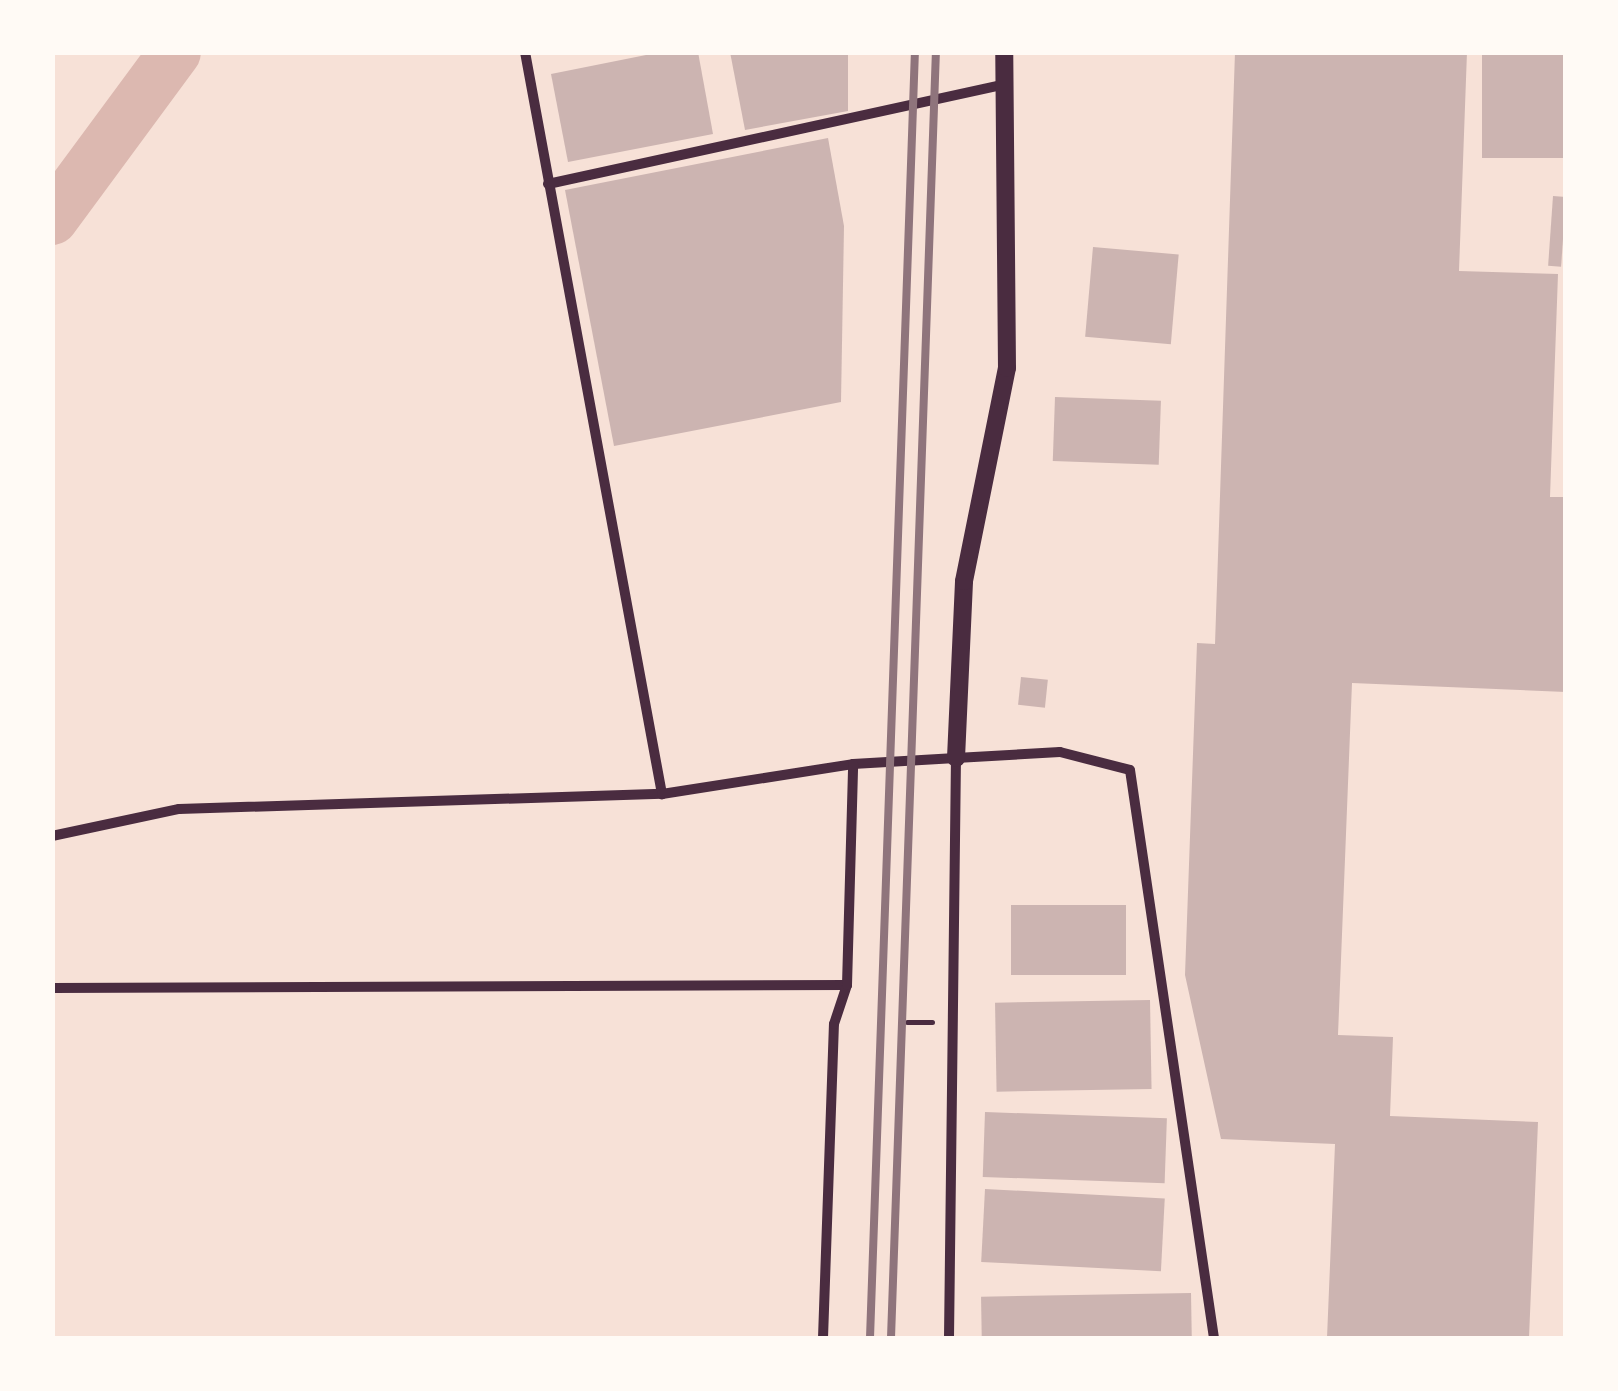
<!DOCTYPE html>
<style>
body{margin:0}
#map{position:relative;width:1618px;height:1391px;overflow:hidden;background:#f7e1d7;font-family:Overpass,sans-serif}
div>[style]{position:absolute}
[style*='--x']{left:calc(var(--x)*1px);top:calc(var(--y)*1px);width:calc(var(--w)*1px);rotate:calc(var(--a)*1deg)}
.river>*{height:52px;margin:-26px;padding:0 26px;transform-origin:26px;border-radius:26px;background:#dcb8b0}
.building>*{inset:0;background:#ccb4b1;transform-origin:0 0}
.path>*{height:5px;margin:-2.5px;padding:0 2.5px;transform-origin:2.5px;border-radius:2.5px;background:#4a2c40}
.minor>*{height:10px;margin:-5px;padding:0 5px;transform-origin:5px;border-radius:5px;background:#4a2c40}
.tertiary>*{height:18px;margin:-9px;padding:0 9px;transform-origin:9px;border-radius:9px;background:#4a2c40}
.rail>*{height:8px;margin:-4px;padding:0 4px;transform-origin:4px;border-radius:4px;background:#8f747c}
span{translate:-50% -50%;white-space:nowrap;text-align:center;line-height:1.15;-webkit-text-stroke:9px #fffaf5;paint-order:stroke}
.frame{position:absolute;inset:0;border:55px solid #fffaf5;pointer-events:none}
</style>
<div id="map">
<div class="river">
<div style="--x:52;--y:219;--w:207;--a:-53.6"></div>
</div>
<div class="building">
<div style="clip-path:polygon(661px 52px,698px 52px,713px 134px,568px 162px,551px 74px)"></div>
<div style="clip-path:polygon(730px 52px,848px 52px,848px 111px,745px 130px)"></div>
<div style="clip-path:polygon(1235px 52px,1467px 52px,1459px 271px,1558px 274px,1550px 497px,1566px 497px,1566px 692px,1352px 683px,1338px 1035px,1393px 1037px,1390px 1116px,1538px 1122px,1529px 1338px,1327px 1338px,1335px 1144px,1221px 1139px,1185px 975px,1197px 643px,1215px 644px)"></div>
<div style="left:1482px;top:52px;width:84px;height:106px"></div>
<div style="clip-path:polygon(828px 138px,844px 226px,841px 402px,614px 446px,565px 190px)"></div>
<div style="left:1553px;top:196px;width:13px;height:70px;rotate:4deg"></div>
<div style="left:1093px;top:247px;width:86px;height:90px;rotate:5deg"></div>
<div style="left:1055px;top:397px;width:106px;height:64px;rotate:2deg"></div>
<div style="left:1021px;top:677px;width:27px;height:28px;rotate:6deg"></div>
<div style="left:1011px;top:905px;width:115px;height:70px"></div>
<div style="left:1150px;top:1000px;width:89px;height:155px;rotate:89deg"></div>
<div style="left:985px;top:1112px;width:182px;height:65px;rotate:2deg"></div>
<div style="left:985px;top:1189px;width:180px;height:73px;rotate:3deg"></div>
<div style="left:1191px;top:1293px;width:45px;height:210px;rotate:89deg"></div>
</div>
<div class="path">
<div style="--x:907;--y:1022;--w:25;--a:0"></div>
</div>
<div class="minor">
<div style="--x:525;--y:52;--w:755;--a:79.54"></div>
<div style="--x:548;--y:184;--w:466;--a:-12.3"></div>
<div style="--x:52;--y:836;--w:130;--a:-12"></div>
<div style="--x:179;--y:809;--w:483;--a:-1.8"></div>
<div style="--x:662;--y:794;--w:193;--a:-8.9"></div>
<div style="--x:853;--y:764;--w:103;--a:-3.3"></div>
<div style="--x:956;--y:758;--w:104;--a:-3.3"></div>
<div style="--x:1060;--y:752;--w:72;--a:14.4"></div>
<div style="--x:1130;--y:770;--w:574;--a:81.59"></div>
<div style="--x:52;--y:988;--w:795;--a:-0.22"></div>
<div style="--x:823;--y:1338;--w:314;--a:-88"></div>
<div style="--x:834;--y:1024;--w:41;--a:-71.6"></div>
<div style="--x:847;--y:985;--w:221;--a:-88.4"></div>
<div style="--x:949;--y:1338;--w:580;--a:-89.31"></div>
</div>
<div class="tertiary">
<div style="--x:956;--y:758;--w:177;--a:-87.4"></div>
<div style="--x:964;--y:581;--w:217;--a:-78.6"></div>
<div style="--x:1007;--y:368;--w:316;--a:-90.5"></div>
</div>
<div class="rail">
<div style="--x:870;--y:1338;--w:1287;--a:-88"></div>
<div style="--x:891;--y:1338;--w:1287;--a:-88"></div>
</div>
<div class="frame"></div>
</div>
